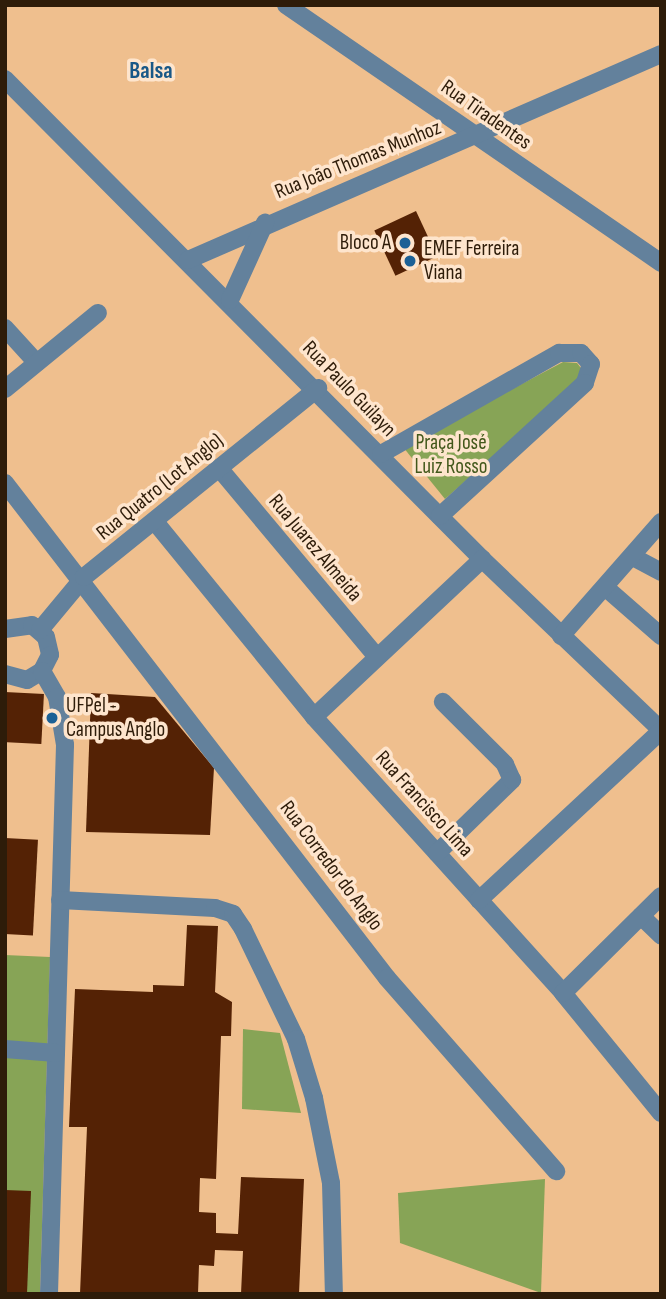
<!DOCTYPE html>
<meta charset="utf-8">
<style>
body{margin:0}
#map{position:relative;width:666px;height:1299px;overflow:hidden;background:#efbf8e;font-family:"Sofia Sans Condensed",sans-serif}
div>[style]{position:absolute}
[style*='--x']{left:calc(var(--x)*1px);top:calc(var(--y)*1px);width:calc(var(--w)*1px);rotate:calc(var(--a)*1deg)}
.green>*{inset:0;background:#87a456}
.building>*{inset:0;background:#542205;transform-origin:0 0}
.minor>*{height:18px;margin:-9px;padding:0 9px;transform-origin:9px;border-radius:9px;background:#63819c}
.dots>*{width:19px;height:19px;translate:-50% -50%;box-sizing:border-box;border:4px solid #fee5cd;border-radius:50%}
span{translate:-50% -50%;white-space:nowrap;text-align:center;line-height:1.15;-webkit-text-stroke:7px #fee5cd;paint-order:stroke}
.street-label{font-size:21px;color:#2e1c09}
.poi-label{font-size:21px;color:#2e1c09}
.right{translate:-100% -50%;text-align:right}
.left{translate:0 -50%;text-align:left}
.park-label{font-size:21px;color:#43581b}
.neighbourhood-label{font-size:23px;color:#195887;font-weight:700}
.frame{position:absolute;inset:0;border:7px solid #2e1c09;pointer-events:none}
</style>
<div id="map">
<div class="green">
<div style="clip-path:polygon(563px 362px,577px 363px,585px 373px,576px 384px,445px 499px,403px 447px)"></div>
<div style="clip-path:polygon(5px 955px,50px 957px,40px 1294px,5px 1294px)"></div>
<div style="clip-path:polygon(243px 1029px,280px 1033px,301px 1113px,242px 1109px)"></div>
<div style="clip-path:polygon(545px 1179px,541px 1293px,400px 1243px,398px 1193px)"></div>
</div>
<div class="building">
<div style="left:416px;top:211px;width:50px;height:46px;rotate:65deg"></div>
<div style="left:5px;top:692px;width:39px;height:50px;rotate:3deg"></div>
<div style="clip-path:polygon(91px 693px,155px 697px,214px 768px,210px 835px,86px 832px)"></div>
<div style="left:5px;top:838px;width:33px;height:96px;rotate:3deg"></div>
<div style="clip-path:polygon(187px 925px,218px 926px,215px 992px,232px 1002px,231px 1036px,221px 1036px,216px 1179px,200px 1178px,199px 1212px,216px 1213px,216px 1233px,238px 1234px,241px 1177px,304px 1179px,299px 1294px,241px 1294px,243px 1251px,215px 1250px,214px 1266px,199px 1265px,198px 1294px,80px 1294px,87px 1127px,69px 1127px,75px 989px,153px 992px,153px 985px,184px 986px)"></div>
<div style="clip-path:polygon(5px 1190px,31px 1191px,27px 1294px,5px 1294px)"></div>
</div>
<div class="minor">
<div style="--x:286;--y:5;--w:455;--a:34.5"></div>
<div style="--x:5;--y:79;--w:677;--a:45.18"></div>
<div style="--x:482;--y:559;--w:248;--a:43.7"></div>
<div style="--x:188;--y:260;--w:516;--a:-23.53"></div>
<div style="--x:230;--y:300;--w:85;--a:-65.6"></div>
<div style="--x:5;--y:328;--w:47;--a:47.6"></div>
<div style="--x:5;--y:389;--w:120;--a:-39.3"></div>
<div style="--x:381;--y:454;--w:205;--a:-29.6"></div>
<div style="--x:559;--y:353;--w:22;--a:0"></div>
<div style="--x:581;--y:353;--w:15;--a:48"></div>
<div style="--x:591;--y:364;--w:20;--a:108"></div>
<div style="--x:585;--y:383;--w:197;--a:137.5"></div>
<div style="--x:219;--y:468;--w:245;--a:50.1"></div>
<div style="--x:5;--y:483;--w:625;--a:52.34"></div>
<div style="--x:387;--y:978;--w:257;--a:48.8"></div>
<div style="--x:156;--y:523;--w:250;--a:50.8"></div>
<div style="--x:314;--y:717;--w:372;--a:47.9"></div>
<div style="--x:563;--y:993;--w:155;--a:50.8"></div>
<div style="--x:633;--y:557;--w:32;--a:28"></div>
<div style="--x:606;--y:588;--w:73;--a:41.1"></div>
<div style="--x:5;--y:629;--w:27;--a:-8"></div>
<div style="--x:32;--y:625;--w:18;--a:41"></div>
<div style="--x:46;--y:637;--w:18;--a:77"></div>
<div style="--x:50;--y:655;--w:18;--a:117"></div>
<div style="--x:42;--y:671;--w:17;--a:149"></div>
<div style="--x:27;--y:680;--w:23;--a:-165"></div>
<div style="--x:40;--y:630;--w:69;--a:-50.3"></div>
<div style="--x:84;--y:577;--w:301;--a:-38.9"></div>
<div style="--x:561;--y:636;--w:152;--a:-48.7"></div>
<div style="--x:42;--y:671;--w:30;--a:60"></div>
<div style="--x:57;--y:697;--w:49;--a:80.5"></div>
<div style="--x:65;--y:745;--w:549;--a:91.67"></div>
<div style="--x:314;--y:717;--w:231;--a:-43.2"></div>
<div style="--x:437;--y:853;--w:105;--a:-44.2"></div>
<div style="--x:512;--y:780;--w:17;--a:-114"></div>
<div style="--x:505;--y:764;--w:88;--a:-135"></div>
<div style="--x:60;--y:900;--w:155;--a:3"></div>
<div style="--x:215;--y:908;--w:19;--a:18"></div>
<div style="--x:233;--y:914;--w:18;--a:56"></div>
<div style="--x:243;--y:929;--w:122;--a:64.3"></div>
<div style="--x:296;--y:1039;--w:62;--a:73"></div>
<div style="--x:314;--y:1098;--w:87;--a:78.7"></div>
<div style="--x:331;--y:1183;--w:111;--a:88.5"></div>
<div style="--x:479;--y:900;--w:248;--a:-42.9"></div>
<div style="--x:641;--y:916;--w:28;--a:44"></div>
<div style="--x:563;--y:993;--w:138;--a:-44.7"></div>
<div style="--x:5;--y:1049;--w:51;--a:4.5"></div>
</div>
<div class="dots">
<div style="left:405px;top:243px;background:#1c6196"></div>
<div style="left:410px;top:261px;background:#1c6196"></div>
<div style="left:52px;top:718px;background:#1c6196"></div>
</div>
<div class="street-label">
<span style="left:486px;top:115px;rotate:35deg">Rua Tiradentes</span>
<span style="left:358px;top:160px;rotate:-22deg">Rua João Thomas Munhoz</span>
<span style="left:349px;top:389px;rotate:46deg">Rua Paulo Guilayn</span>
<span style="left:160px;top:487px;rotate:-39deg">Rua Quatro (Lot Anglo)</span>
<span style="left:315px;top:548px;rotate:50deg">Rua Juarez Almeida</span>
<span style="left:424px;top:804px;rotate:48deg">Rua Francisco Lima</span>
<span style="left:331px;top:866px;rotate:53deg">Rua Corredor do Anglo</span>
</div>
<div class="poi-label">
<span class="right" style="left:391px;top:243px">Bloco A</span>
<span class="left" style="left:424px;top:261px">EMEF Ferreira<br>Viana</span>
<span class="left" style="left:66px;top:718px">UFPel -<br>Campus Anglo</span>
</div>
<div class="park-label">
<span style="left:451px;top:455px">Praça José<br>Luiz Rosso</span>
</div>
<div class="neighbourhood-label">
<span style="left:151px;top:71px">Balsa</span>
</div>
<div class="frame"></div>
</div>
